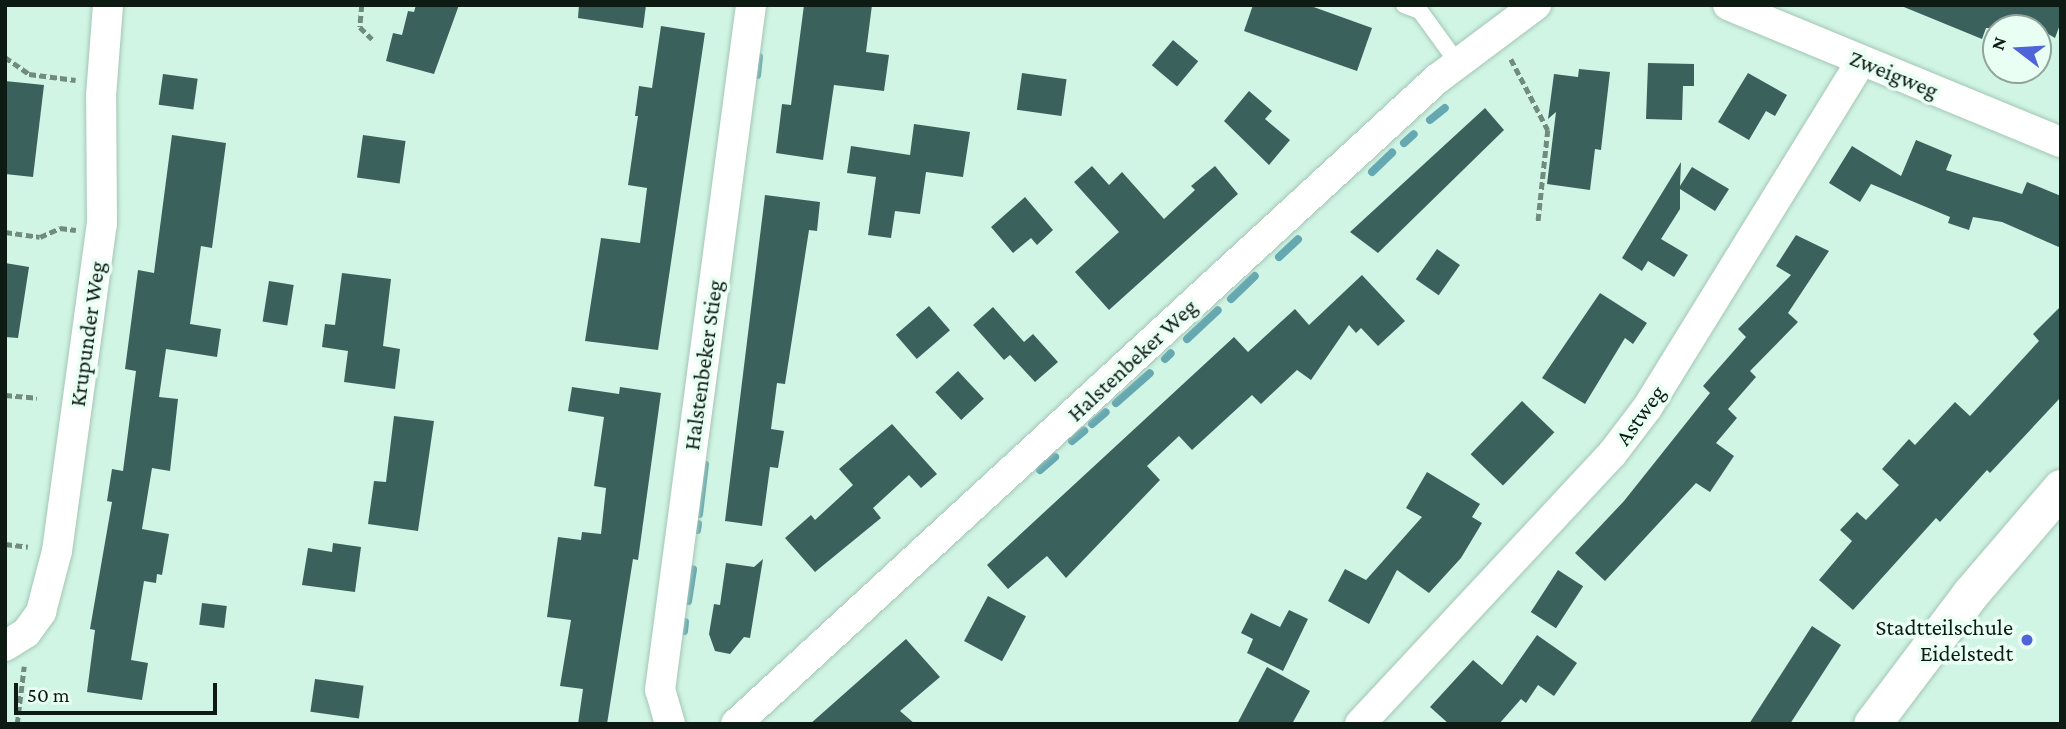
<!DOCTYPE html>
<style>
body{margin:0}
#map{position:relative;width:2066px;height:729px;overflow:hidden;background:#d1f5e4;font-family:"Crimson Pro",serif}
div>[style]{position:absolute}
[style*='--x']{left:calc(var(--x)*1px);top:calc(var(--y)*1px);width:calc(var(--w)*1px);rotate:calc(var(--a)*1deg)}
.stream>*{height:8px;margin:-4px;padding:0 4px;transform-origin:4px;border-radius:4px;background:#65a8b1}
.building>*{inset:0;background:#3b615d;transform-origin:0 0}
.path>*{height:4.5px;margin-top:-2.25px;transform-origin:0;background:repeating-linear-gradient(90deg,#728b7f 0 7px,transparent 0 10.5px)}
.roads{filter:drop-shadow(0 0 2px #a3c6b6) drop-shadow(0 0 2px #a3c6b6)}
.service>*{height:16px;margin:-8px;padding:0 8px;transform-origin:8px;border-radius:8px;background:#fff}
.minor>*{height:30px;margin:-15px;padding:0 15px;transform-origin:15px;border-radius:15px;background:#fff}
.tertiary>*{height:37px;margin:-18.5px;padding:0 18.5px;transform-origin:18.5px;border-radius:18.5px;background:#fff}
.dots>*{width:19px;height:19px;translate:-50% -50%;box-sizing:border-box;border:4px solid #e9fff4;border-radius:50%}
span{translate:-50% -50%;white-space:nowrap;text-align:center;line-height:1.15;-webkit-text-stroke:7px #e9fff4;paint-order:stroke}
.street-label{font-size:23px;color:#0e1b15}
.poi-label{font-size:23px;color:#0e1b15}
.right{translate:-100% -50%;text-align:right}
.frame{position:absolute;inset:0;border:7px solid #0e1b15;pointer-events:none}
.north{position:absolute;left:1982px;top:14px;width:70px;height:70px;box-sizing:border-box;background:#e9fff4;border:2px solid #91a49b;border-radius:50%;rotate:287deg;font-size:19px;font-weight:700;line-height:28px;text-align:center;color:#0e1b15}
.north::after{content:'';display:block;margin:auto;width:24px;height:32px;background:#4f64d9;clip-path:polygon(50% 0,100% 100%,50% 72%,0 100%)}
.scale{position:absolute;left:14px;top:683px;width:203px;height:32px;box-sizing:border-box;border:4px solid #0e1b15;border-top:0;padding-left:9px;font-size:21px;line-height:24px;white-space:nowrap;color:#0e1b15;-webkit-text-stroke:5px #e9fff4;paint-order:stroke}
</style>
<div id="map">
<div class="stream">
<div style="--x:757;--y:75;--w:18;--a:-84"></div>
<div style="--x:1430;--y:120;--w:19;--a:-39"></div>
<div style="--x:1404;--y:143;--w:13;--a:-42"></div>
<div style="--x:1372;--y:172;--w:28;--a:-44"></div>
<div style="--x:1279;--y:257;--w:26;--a:-43"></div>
<div style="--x:1231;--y:299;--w:33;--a:-44"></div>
<div style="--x:1187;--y:339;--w:42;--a:-43.1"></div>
<div style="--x:1165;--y:359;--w:8;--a:-45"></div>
<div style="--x:1116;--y:403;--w:45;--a:-41.4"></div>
<div style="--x:1092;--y:424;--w:18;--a:-41"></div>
<div style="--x:1072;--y:441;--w:16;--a:-40"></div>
<div style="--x:1040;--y:470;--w:20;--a:-41"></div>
<div style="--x:699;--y:514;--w:50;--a:-83.2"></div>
<div style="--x:697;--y:530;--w:6;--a:-81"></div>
<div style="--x:688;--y:601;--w:32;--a:-81"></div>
<div style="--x:684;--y:631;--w:9;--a:-84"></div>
</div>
<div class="building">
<div style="clip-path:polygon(416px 5px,459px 5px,434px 74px,386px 61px,393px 33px,402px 35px,408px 11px,414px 12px)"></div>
<div style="clip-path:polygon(579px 5px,646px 5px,643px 28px,578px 18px)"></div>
<div style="clip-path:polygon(804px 5px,872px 5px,866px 52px,889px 55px,884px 91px,834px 85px,823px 160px,776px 153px,782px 104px,791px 105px)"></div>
<div style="clip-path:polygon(1253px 5px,1308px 5px,1372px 28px,1357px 71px,1244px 31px)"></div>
<div style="clip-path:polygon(1899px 5px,2061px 5px,2061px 22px,2055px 38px,2038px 28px,1986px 28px,1982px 39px)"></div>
<div style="clip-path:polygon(661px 26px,705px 33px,658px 350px,585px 341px,601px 238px,640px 243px,647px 188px,628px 185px,638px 116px,635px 116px,639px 86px,652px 88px)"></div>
<div style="left:1173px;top:40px;width:33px;height:33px;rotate:40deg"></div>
<div style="clip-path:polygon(1648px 63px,1694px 64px,1694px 86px,1683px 86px,1682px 120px,1646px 119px)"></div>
<div style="clip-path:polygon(1579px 69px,1610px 72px,1601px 150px,1595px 149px,1590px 190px,1547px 184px,1556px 112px,1548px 119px,1554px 74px,1578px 77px)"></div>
<div style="left:1022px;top:73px;width:45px;height:37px;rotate:8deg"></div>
<div style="clip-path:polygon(1748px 73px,1787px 95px,1775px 116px,1766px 111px,1749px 140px,1718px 122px)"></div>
<div style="left:163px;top:74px;width:35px;height:31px;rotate:8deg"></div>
<div style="clip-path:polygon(5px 81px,44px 85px,33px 177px,5px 174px)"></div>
<div style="clip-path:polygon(1249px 91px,1272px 111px,1265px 119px,1290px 140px,1269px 165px,1224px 121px)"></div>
<div style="clip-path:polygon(1485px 108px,1504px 130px,1378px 253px,1350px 232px)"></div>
<div style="clip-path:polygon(914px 124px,970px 132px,963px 177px,926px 172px,920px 214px,895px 211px,891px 238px,868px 235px,876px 177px,847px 173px,851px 146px,910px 155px)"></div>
<div style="clip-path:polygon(172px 135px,226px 143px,212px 248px,201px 246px,190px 324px,221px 329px,217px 357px,166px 349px,159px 397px,178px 399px,170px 471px,152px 468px,142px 529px,169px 534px,162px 575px,157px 574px,156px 583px,144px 581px,131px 660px,148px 663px,142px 700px,87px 692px,95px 630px,90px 629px,112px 502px,107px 501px,112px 469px,123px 471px,136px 371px,125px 369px,138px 270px,154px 273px)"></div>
<div style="left:363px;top:135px;width:43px;height:43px;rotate:8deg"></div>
<div style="clip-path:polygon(1916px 140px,1952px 155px,1946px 170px,2022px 194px,2027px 182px,2061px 196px,2061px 248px,2002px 222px,1973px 217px,1969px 230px,1948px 223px,1950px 217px,1871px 184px,1860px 202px,1829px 183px,1852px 146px,1901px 176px)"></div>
<div style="clip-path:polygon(1681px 162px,1680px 186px,1692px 167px,1729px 189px,1715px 211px,1680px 189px,1680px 209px,1661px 239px,1688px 255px,1674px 277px,1648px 261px,1642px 271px,1622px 258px)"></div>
<div style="clip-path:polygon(1092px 166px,1109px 185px,1122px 172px,1164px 219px,1195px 190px,1191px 186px,1215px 166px,1238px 194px,1109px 310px,1075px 272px,1119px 232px,1074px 182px)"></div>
<div style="clip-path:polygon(765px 195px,820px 202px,817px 231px,809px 230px,785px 384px,777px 383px,771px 429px,784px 431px,778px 468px,770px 467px,762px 526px,725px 521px)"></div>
<div style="clip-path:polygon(1025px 197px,1053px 230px,1037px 245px,1031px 238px,1013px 253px,991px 227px)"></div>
<div style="clip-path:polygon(1796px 235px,1829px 251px,1788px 313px,1798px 322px,1750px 371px,1756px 377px,1728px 409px,1737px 418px,1716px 443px,1734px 456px,1710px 492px,1696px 483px,1605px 581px,1575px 553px,1624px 501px,1710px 393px,1703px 386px,1746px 337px,1738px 329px,1791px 275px,1776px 266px)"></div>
<div style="left:1437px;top:249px;width:28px;height:37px;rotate:35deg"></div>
<div style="clip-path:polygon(5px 263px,29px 267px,18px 338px,5px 337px)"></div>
<div style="clip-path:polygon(342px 273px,391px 279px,383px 346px,400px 349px,395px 389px,344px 382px,348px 351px,322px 347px,325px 324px,335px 325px)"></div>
<div style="clip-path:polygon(1362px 275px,1405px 321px,1378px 346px,1361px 328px,1356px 333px,1349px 325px,1311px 380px,1297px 370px,1261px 404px,1252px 395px,1192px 450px,1179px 436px,1147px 466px,1160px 480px,1066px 578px,1047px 556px,1008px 589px,987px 565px,1234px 337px,1248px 352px,1295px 309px,1309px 325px)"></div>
<div style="left:269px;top:281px;width:25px;height:41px;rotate:9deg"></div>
<div style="clip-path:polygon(1600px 293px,1647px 323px,1633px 344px,1625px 338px,1585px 404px,1542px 378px)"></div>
<div style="left:929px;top:306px;width:32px;height:44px;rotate:49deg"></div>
<div style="clip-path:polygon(2061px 306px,2061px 397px,1990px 473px,1987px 470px,1940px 522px,1936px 518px,1853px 610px,1819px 580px,1852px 541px,1840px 530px,1857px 512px,1866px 520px,1899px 485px,1882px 469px,1909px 439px,1915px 445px,1955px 402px,1970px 416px,2039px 341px,2033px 334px)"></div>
<div style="clip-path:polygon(993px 307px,1024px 342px,1033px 334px,1058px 362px,1035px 382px,1010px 355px,1004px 360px,973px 325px)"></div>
<div style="left:958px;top:371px;width:38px;height:31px;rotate:47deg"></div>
<div style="clip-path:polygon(572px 387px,619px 394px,620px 387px,661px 393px,638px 560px,633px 559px,607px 724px,578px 724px,583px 689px,560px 686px,571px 620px,547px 617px,558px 537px,581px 540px,582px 532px,601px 534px,606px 488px,594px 486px,604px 417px,568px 411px)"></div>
<div style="left:1522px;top:401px;width:45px;height:74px;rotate:44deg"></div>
<div style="clip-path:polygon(394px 416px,434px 421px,418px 531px,368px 524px,374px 481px,386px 482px)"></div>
<div style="clip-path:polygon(892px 424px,937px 474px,921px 488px,909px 475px,873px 508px,881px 518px,815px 572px,785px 538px,811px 515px,815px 520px,853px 485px,839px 469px)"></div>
<div style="clip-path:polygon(1427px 472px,1480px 504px,1472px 517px,1482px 523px,1461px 558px,1429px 593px,1397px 570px,1369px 624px,1328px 601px,1345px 569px,1366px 580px,1422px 517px,1406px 508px)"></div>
<div style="clip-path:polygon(333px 543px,361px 547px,355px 592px,302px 585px,308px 548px,332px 552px)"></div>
<div style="clip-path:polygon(763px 559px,750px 638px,744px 637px,730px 654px,715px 651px,709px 634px,714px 604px,720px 605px,726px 563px,754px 567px)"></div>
<div style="left:1558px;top:570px;width:30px;height:50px;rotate:33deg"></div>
<div style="left:988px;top:596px;width:43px;height:51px;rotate:28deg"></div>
<div style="left:202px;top:603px;width:25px;height:22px;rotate:7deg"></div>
<div style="clip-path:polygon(1289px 610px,1308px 619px,1283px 671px,1247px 653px,1253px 639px,1241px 633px,1251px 613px,1280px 627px)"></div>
<div style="clip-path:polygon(1812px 626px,1841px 645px,1790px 724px,1749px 724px)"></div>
<div style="clip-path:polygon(1537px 635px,1577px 663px,1554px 696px,1538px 685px,1526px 703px,1521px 699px,1499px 724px,1449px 724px,1430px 707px,1473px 660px,1502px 685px)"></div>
<div style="clip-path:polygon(906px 639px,940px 677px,900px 711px,915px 724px,810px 724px)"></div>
<div style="clip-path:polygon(1267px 667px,1310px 691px,1292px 724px,1237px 724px)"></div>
<div style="left:315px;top:679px;width:49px;height:33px;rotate:8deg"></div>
</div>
<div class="path">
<div style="--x:362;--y:5;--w:22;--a:95"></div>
<div style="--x:360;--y:27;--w:20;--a:45"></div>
<div style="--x:5;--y:57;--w:29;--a:35"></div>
<div style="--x:29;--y:74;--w:47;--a:7.3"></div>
<div style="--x:1511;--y:59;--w:80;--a:62.5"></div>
<div style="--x:1548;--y:130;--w:94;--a:96.1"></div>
<div style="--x:5;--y:232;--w:35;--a:8"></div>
<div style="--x:40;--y:237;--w:22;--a:-24"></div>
<div style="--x:60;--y:228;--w:16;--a:7"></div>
<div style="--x:5;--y:395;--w:32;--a:5"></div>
<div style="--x:5;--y:544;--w:23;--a:7"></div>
<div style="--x:17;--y:724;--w:58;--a:-83.1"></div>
</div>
<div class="roads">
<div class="service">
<div style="--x:1404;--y:5;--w:17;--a:21"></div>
<div style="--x:1420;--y:11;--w:63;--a:54"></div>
</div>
<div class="minor">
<div style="--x:1728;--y:5;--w:360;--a:22.4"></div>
<div style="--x:5;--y:646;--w:25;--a:-32"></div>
<div style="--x:26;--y:633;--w:26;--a:-54"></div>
<div style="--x:41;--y:612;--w:63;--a:-75.3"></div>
<div style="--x:57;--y:551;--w:330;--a:-82.2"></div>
<div style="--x:102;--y:224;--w:128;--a:-90.4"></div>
<div style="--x:101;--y:96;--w:91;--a:-85.6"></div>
<div style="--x:670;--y:724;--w:35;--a:-106"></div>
<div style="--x:660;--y:690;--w:691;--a:-82.43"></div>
<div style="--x:736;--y:724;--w:953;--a:-42.62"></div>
<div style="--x:1437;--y:79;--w:124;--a:-36.8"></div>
<div style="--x:1360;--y:724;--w:369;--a:-47"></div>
<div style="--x:1612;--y:454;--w:58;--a:-52.7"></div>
<div style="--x:1647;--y:408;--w:408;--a:-58.3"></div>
</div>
<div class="tertiary">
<div style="--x:1872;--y:724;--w:163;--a:-53"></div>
<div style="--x:1970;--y:594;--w:140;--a:-49.4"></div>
</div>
</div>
<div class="dots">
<div style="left:2027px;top:640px;background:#4f64d9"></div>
</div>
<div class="street-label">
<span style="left:1894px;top:74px;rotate:22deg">Zweigweg</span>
<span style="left:87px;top:334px;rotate:-82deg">Krupunder Weg</span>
<span style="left:1132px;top:360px;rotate:-43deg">Halstenbeker Weg</span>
<span style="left:703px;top:365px;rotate:-82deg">Halstenbeker Stieg</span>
<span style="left:1640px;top:415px;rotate:-54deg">Astweg</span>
</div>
<div class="poi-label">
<span class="right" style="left:2013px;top:640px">Stadtteilschule<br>Eidelstedt</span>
</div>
<div class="frame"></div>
<div class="north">N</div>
<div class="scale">50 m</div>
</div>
